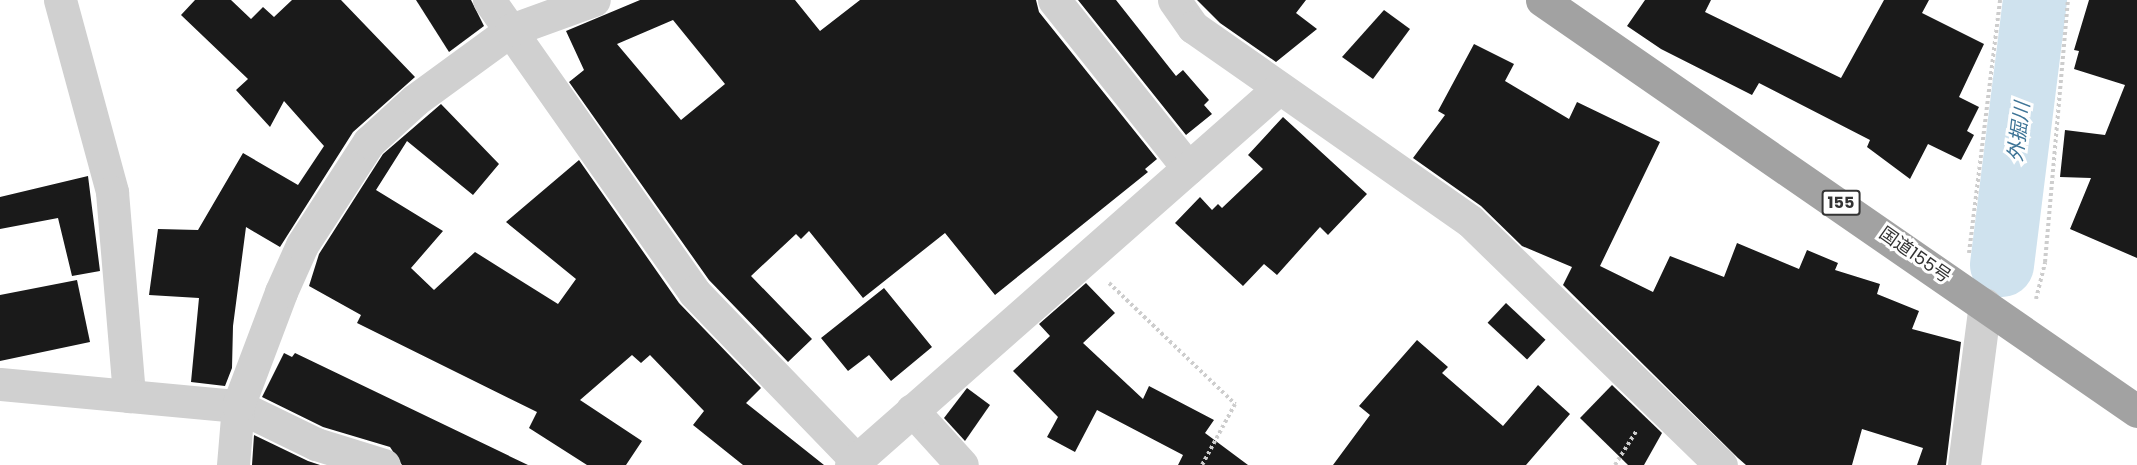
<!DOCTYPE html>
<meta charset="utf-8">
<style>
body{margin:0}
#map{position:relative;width:2137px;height:465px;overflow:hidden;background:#fff;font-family:Poppins,"Noto Sans JP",sans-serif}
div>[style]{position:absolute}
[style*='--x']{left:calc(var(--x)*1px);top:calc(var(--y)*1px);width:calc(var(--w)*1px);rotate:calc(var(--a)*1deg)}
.river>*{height:64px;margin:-32px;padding:0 32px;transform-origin:32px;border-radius:32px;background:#cfe2ee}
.building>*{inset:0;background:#1a1a1a;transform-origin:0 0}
.path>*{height:4px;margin-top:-2px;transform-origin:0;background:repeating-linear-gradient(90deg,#cdcdcd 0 3px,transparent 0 6px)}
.minor>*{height:33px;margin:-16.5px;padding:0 16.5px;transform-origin:16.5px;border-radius:16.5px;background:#d0d0d0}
.trunk>*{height:33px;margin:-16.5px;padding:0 16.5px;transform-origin:16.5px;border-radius:16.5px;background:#a2a2a2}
span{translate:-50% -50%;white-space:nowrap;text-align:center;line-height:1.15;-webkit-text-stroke:6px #fff;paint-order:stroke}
.shield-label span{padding:2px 4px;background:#fff;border:2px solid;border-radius:4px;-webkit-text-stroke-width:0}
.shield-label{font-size:16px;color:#333;font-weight:700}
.street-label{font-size:18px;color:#333}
.water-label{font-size:20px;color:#3f7597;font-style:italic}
</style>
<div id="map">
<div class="river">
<div style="--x:2002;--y:265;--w:267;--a:-82.9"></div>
</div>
<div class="building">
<div style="clip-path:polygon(195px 0,231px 0,251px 19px,263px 7px,274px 17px,292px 0,341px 0,415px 77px,353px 132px,280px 247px,246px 227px,233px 326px,232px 368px,225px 386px,191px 382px,199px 298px,149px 295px,158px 229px,198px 230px,243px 153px,298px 185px,324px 146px,284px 101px,270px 127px,236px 90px,248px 79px,181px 15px)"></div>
<div style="clip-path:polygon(416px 0,471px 0,484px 26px,449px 52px)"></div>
<div style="clip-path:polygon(evenodd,640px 0,795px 0,820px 31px,860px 0,1036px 0,1039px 12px,1157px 159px,1145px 169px,1148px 172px,995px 295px,945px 233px,863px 298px,809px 231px,801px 239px,796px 234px,751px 276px,812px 339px,788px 362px,709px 280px,569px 82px,584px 70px,566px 31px,640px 0,673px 20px,725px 84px,681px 120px,617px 44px,673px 20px)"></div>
<div style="clip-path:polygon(1078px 0,1116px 0,1176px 76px,1183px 70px,1209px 100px,1204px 105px,1212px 114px,1186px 135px)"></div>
<div style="clip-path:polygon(1197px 0,1306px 0,1296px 13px,1317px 29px,1276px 62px,1220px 23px)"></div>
<div style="clip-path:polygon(1645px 0,1711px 0,1705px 12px,1841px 78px,1884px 0,1929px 0,1922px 13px,1984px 44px,1959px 97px,1979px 107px,1967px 131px,1974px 135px,1961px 160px,1928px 144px,1910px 179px,1867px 147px,1870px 140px,1759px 83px,1752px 95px,1661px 49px,1627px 26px)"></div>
<div style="clip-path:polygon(2089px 0,2137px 0,2137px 258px,2070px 229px,2091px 178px,2060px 177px,2065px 130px,2105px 135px,2125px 85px,2074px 69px,2079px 51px,2074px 50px)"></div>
<div style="clip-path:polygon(1384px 10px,1410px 29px,1373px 79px,1342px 57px)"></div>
<div style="clip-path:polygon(1474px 44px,1514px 64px,1505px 81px,1569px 119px,1577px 102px,1660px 142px,1600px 266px,1653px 292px,1670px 256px,1724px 277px,1737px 243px,1799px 269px,1807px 250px,1838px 263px,1835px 270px,1880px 284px,1877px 294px,1919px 311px,1912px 329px,1961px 342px,1946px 465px,1917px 465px,1923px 448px,1862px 429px,1852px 465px,1746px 465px,1738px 458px,1563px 285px,1572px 267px,1522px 246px,1481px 206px,1413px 158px,1445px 115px,1438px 111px)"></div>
<div style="clip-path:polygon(441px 104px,499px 164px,473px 195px,407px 141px,376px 190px,443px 231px,411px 268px,434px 290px,475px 252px,558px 304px,576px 279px,506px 222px,579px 160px,679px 303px,761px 388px,746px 403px,824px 465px,743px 465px,693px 425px,704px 411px,650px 355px,641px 363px,632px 355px,580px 400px,642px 441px,626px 465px,587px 465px,529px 428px,537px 412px,357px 323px,361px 315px,309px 286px,319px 254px,383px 154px)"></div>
<div style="clip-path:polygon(1283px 117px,1367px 194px,1328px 235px,1320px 227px,1277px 275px,1264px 264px,1243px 286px,1175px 223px,1200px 197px,1212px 210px,1218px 204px,1222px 208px,1263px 169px,1248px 155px)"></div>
<div style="clip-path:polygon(88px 176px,100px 271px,72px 276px,58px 218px,0 229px,0 197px)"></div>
<div style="clip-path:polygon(77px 280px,90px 342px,0 361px,0 295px)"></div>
<div style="clip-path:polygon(1086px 283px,1115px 313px,1083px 343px,1143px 399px,1149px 386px,1214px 420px,1205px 433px,1248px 465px,1178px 465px,1183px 455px,1097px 410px,1075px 452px,1047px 437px,1058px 417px,1013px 371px,1050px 336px,1039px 324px)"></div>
<div style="clip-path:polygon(884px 288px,932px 347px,891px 381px,869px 355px,848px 371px,821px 338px)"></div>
<div style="left:1506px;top:303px;width:54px;height:27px;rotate:43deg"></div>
<div style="clip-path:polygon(1417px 340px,1448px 367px,1442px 373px,1503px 426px,1538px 385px,1570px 414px,1526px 465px,1333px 465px,1370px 415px,1359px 406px)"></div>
<div style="clip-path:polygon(284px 353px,292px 357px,295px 353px,528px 465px,402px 465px,390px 447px,323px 427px,262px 397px)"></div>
<div style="clip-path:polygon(1612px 385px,1662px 433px,1644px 465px,1628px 465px,1580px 418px)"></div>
<div style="clip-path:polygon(967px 388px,990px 405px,965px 441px,944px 418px)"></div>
<div style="clip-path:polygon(254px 435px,308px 461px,320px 465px,252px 465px)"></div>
</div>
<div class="path">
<div style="--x:1969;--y:253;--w:255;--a:-83"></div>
<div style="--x:1109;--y:283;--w:175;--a:43.8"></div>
<div style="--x:1235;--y:404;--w:69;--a:118.4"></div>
<div style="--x:2036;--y:299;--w:38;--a:-76"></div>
<div style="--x:2045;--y:262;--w:263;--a:-85"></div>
<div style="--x:1615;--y:465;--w:41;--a:-57.8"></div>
</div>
<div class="minor">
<div style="--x:60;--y:0;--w:199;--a:74.8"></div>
<div style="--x:112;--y:192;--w:205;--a:85.2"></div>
<div style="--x:489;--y:0;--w:357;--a:54.9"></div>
<div style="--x:694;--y:292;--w:233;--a:46"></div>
<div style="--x:1054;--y:0;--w:215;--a:51.4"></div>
<div style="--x:1174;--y:0;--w:33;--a:55"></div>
<div style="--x:1193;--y:27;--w:338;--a:35"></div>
<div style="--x:1470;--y:221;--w:350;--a:44.2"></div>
<div style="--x:0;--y:384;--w:239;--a:5.3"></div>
<div style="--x:238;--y:406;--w:87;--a:26"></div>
<div style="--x:316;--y:444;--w:71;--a:17.2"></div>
<div style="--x:912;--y:410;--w:74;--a:47.7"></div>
<div style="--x:233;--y:465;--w:59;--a:-85.2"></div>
<div style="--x:238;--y:406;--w:122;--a:-69.3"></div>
<div style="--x:281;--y:292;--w:51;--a:-65.9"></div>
<div style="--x:302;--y:245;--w:123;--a:-57"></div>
<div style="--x:369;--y:142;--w:62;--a:-42.4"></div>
<div style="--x:415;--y:100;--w:119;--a:-36.1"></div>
<div style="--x:511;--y:30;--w:88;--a:-19.9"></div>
<div style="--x:851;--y:465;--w:569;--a:-41.37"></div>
<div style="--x:1964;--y:465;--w:162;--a:-82.6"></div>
</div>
<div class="trunk">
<div style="--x:1542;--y:0;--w:723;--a:34.64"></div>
</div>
<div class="shield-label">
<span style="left:1841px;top:203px">155</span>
</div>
<div class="street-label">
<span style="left:1915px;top:255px;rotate:35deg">国道155号</span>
</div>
<div class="water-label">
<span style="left:2019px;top:132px;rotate:-83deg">外掘川</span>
</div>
</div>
